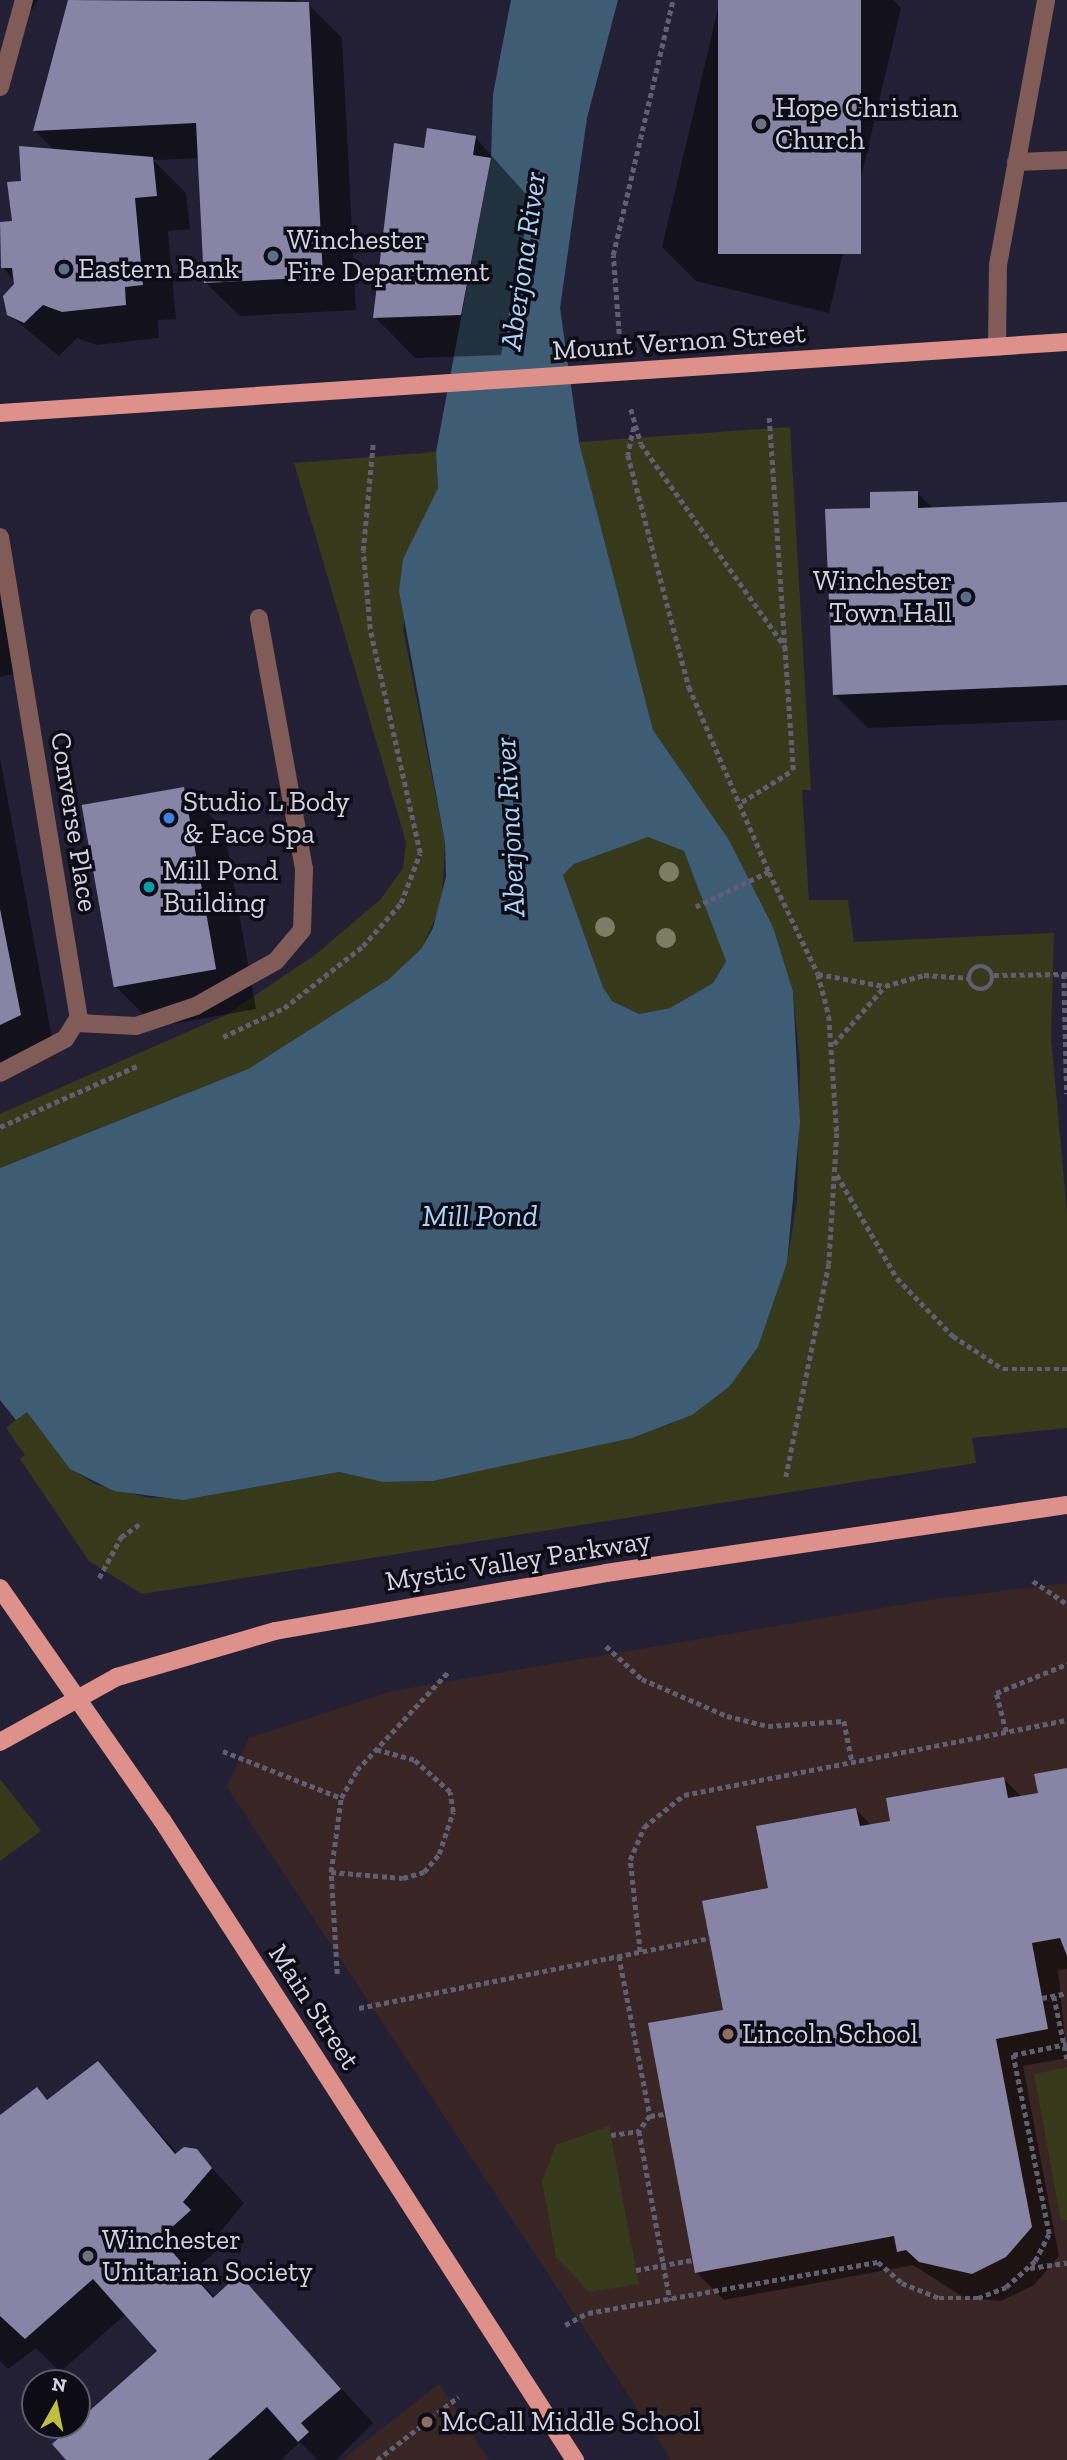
<!DOCTYPE html>
<style>
body{margin:0}
#map{position:relative;width:1067px;height:2460px;overflow:hidden;background:#232036;font-family:"Zilla Slab",serif}
div>[style]{position:absolute}
[style*='--x']{left:calc(var(--x)*1px);top:calc(var(--y)*1px);width:calc(var(--w)*1px);rotate:calc(var(--a)*1deg)}
.education>*{inset:0;background:#382524}
.green>*{inset:0;background:#36391a}
.water>*{inset:0;background:#3e5c73}
.shadow>*{inset:0;background:#0007}
.building>*{inset:0;background:#8784a6;transform-origin:0 0}
.path>*{height:4.5px;margin-top:-2.25px;transform-origin:0;background:repeating-linear-gradient(90deg,#605e71 0 5px,transparent 0 8.5px)}
.path>.ring{margin:-2.25px;padding:0;box-sizing:content-box;background:none;border:4.5px solid #605e71;border-radius:50%}
.minor>*{height:18px;margin:-9px;padding:0 9px;transform-origin:9px;border-radius:9px;background:#815b58}
.major>*{height:18px;margin:-9px;padding:0 9px;transform-origin:9px;border-radius:9px;background:#de918b}
.trees>*{width:20px;height:20px;margin:-10px;border-radius:50%;background:#7b7d65}
.dots>*{width:19px;height:19px;translate:-50% -50%;box-sizing:border-box;border:4px solid #0d0b15;border-radius:50%}
span{translate:-50% -50%;white-space:nowrap;text-align:center;line-height:1.15;-webkit-text-stroke:7px #0d0b15;paint-order:stroke}
.poi-label{font-size:28px;color:#d3d2e0}
.left{translate:0 -50%;text-align:left}
.right{translate:-100% -50%;text-align:right}
.street-label{font-size:28px;color:#d3d2e0}
.water-label{font-size:30px;color:#abd5f7;font-style:italic}
.north{position:absolute;left:21px;top:2369px;width:70px;height:70px;box-sizing:border-box;background:#0d0b15;border:2px solid #5c5b66;border-radius:50%;rotate:9deg;font-size:19px;font-weight:700;line-height:28px;text-align:center;color:#d3d2e0}
.north::after{content:'';display:block;margin:auto;width:24px;height:32px;background:#c0be41;clip-path:polygon(50% 0,100% 100%,50% 72%,0 100%)}
</style>
<div id="map">
<div class="education">
<div style="clip-path:polygon(1067px 1583px,1067px 2460px,671px 2460px,227px 1787px,249px 1738px,392px 1691px,929px 1600px)"></div>
<div style="clip-path:polygon(439px 2384px,489px 2460px,342px 2460px)"></div>
</div>
<div class="green">
<div style="clip-path:polygon(790px 427px,811px 790px,802px 790px,809px 900px,848px 900px,854px 942px,1054px 933px,1051px 1037px,1067px 1213px,1067px 1428px,972px 1438px,976px 1463px,142px 1594px,89px 1561px,20px 1459px,25px 1455px,6px 1428px,27px 1411px,71px 1469px,95px 1484px,149px 1498px,200px 1497px,339px 1472px,383px 1482px,433px 1481px,671px 1424px,730px 1386px,758px 1347px,787px 1263px,797px 1200px,800px 1064px,793px 991px,773px 927px,729px 840px,653px 730px,579px 442px)"></div>
<div style="clip-path:polygon(436px 452px,438px 488px,424px 516px,403px 629px,445px 843px,442px 904px,421px 949px,389px 979px,248px 1069px,0 1168px,0 1114px,226px 1015px,315px 955px,381px 899px,403px 868px,406px 842px,294px 463px)"></div>
<div style="clip-path:polygon(648px 837px,684px 850px,726px 961px,713px 983px,670px 1008px,639px 1014px,612px 1001px,603px 987px,563px 875px,574px 864px)"></div>
<div style="clip-path:polygon(0 1779px,41px 1831px,0 1861px)"></div>
<div style="clip-path:polygon(1067px 2067px,1067px 2220px,1061px 2221px,1034px 2074px)"></div>
<div style="clip-path:polygon(609px 2126px,639px 2284px,589px 2292px,556px 2257px,542px 2181px,556px 2145px)"></div>
</div>
<div class="water">
<div style="clip-path:polygon(evenodd,511px 0,618px 0,587px 118px,560px 308px,579px 442px,653px 730px,729px 840px,773px 927px,793px 991px,800px 1122px,787px 1263px,758px 1347px,730px 1386px,692px 1415px,632px 1438px,433px 1481px,383px 1482px,339px 1472px,183px 1500px,114px 1491px,70px 1469px,27px 1412px,16px 1420px,0 1400px,0 1168px,248px 1069px,389px 979px,421px 949px,433px 928px,446px 877px,445px 843px,399px 591px,403px 559px,438px 488px,436px 452px,491px 158px,493px 94px,511px 0,648px 837px,684px 851px,726px 961px,713px 983px,670px 1008px,639px 1014px,612px 1001px,603px 987px,563px 875px,574px 864px,648px 837px)"></div>
</div>
<div class="shadow">
<div style="clip-path:polygon(16px 0,38px 0,33px 9px)"></div>
<div style="clip-path:polygon(70px 0,294px 0,308px 4px,342px 38px,356px 310px,240px 316px,206px 283px,199px 158px,153px 160px,186px 193px,190px 229px,168px 231px,176px 319px,158px 320px,159px 338px,97px 345px,77px 338px,59px 356px,8px 314px,4px 303px,16px 284px,3px 267px,0 224px,14px 223px,23px 183px,55px 151px,35px 131px)"></div>
<div style="clip-path:polygon(720px 0,893px 0,901px 8px,829px 313px,696px 281px,662px 247px)"></div>
<div style="clip-path:polygon(475px 137px,531px 200px,501px 355px,415px 358px,375px 317px)"></div>
<div style="clip-path:polygon(917px 493px,934px 509px,1067px 503px,1067px 720px,868px 728px,834px 694px,872px 509px)"></div>
<div style="clip-path:polygon(0 581px,18px 673px,0 677px)"></div>
<div style="clip-path:polygon(0 758px,54px 1049px,0 1075px)"></div>
<div style="clip-path:polygon(183px 788px,224px 829px,256px 1009px,156px 1027px,115px 986px)"></div>
<div style="clip-path:polygon(1067px 1770px,1067px 1969px,1058px 1970px,1067px 2058px,1023px 2066px,1059px 2256px,1034px 2285px,1001px 2301px,965px 2298px,913px 2265px,724px 2300px,696px 2272px,725px 2011px,770px 1889px,856px 1810px,871px 1825px,892px 1822px,1003px 1778px,1022px 1797px,1040px 1794px)"></div>
<div style="clip-path:polygon(98px 2064px,178px 2154px,196px 2151px,244px 2203px,216px 2237px,223px 2245px,192px 2272px,215px 2298px,239px 2277px,373px 2423px,336px 2460px,318px 2460px,300px 2442px,281px 2460px,68px 2460px,159px 2351px,126px 2314px,60px 2372px,36px 2348px,8px 2369px,0 2361px,0 2117px,37px 2089px,49px 2101px)"></div>
</div>
<div class="building">
<div style="clip-path:polygon(68px 0,309px 2px,323px 277px,204px 283px,196px 123px,33px 131px)"></div>
<div style="left:718px;top:0;width:143px;height:254px"></div>
<div style="clip-path:polygon(427px 128px,476px 136px,473px 155px,491px 158px,461px 315px,373px 318px,394px 143px,424px 148px)"></div>
<div style="clip-path:polygon(19px 146px,153px 157px,157px 196px,135px 198px,143px 285px,125px 287px,126px 305px,62px 312px,43px 305px,24px 323px,7px 315px,3px 296px,14px 284px,12px 268px,1px 268px,0 222px,12px 221px,7px 182px,21px 181px)"></div>
<div style="clip-path:polygon(918px 491px,918px 508px,1067px 502px,1067px 685px,833px 695px,825px 509px,870px 508px,870px 492px)"></div>
<div style="left:184px;top:787px;width:185px;height:104px;rotate:80deg"></div>
<div style="clip-path:polygon(0 909px,21px 1015px,0 1025px)"></div>
<div style="clip-path:polygon(1067px 1768px,1067px 1956px,1060px 1938px,1032px 1943px,1048px 2029px,996px 2039px,1032px 2227px,1006px 2257px,972px 2274px,919px 2262px,906px 2250px,897px 2252px,894px 2236px,695px 2273px,648px 2023px,723px 2010px,702px 1901px,768px 1888px,756px 1826px,856px 1808px,860px 1826px,890px 1821px,886px 1798px,1004px 1777px,1008px 1798px,1038px 1793px,1034px 1774px)"></div>
<div style="clip-path:polygon(98px 2061px,175px 2154px,184px 2147px,197px 2149px,212px 2168px,183px 2202px,191px 2210px,160px 2238px,213px 2298px,239px 2274px,341px 2389px,301px 2423px,309px 2432px,298px 2442px,267px 2407px,208px 2460px,66px 2460px,52px 2444px,157px 2351px,93px 2279px,25px 2339px,0 2316px,0 2115px,37px 2087px,47px 2100px)"></div>
</div>
<div class="path">
<div style="--x:619;--y:334;--w:79;--a:-94.3"></div>
<div style="--x:613;--y:255;--w:262;--a:-76.8"></div>
<div style="--x:631;--y:409;--w:36;--a:74"></div>
<div style="--x:641;--y:444;--w:249;--a:54.6"></div>
<div style="--x:634;--y:427;--w:29;--a:102"></div>
<div style="--x:628;--y:455;--w:240;--a:75.3"></div>
<div style="--x:689;--y:687;--w:202;--a:66.6"></div>
<div style="--x:769;--y:872;--w:81;--a:154.4"></div>
<div style="--x:742;--y:802;--w:60;--a:-32.1"></div>
<div style="--x:793;--y:770;--w:353;--a:-93.9"></div>
<div style="--x:769;--y:872;--w:113;--a:64.3"></div>
<div style="--x:818;--y:974;--w:43;--a:75.3"></div>
<div style="--x:829;--y:1016;--w:117;--a:86.1"></div>
<div style="--x:837;--y:1133;--w:131;--a:93.5"></div>
<div style="--x:829;--y:1264;--w:217;--a:101.4"></div>
<div class="ring" style="left:969px;top:966px;width:19.5px;height:19.5px"></div>
<div style="--x:818;--y:974;--w:67;--a:10.3"></div>
<div style="--x:1064;--y:974;--w:120;--a:88.6"></div>
<div style="--x:994;--y:975;--w:73;--a:-0.8"></div>
<div style="--x:223;--y:1037;--w:68;--a:-25.4"></div>
<div style="--x:284;--y:1008;--w:100;--a:-38.1"></div>
<div style="--x:363;--y:946;--w:57;--a:-48.5"></div>
<div style="--x:401;--y:903;--w:53;--a:-69.2"></div>
<div style="--x:420;--y:853;--w:230;--a:-102.6"></div>
<div style="--x:370;--y:629;--w:78;--a:-95.1"></div>
<div style="--x:363;--y:551;--w:107;--a:-84.7"></div>
<div style="--x:834;--y:1044;--w:77;--a:-48.7"></div>
<div style="--x:885;--y:986;--w:41;--a:-15.8"></div>
<div style="--x:924;--y:975;--w:46;--a:3.7"></div>
<div style="--x:0;--y:1127;--w:152;--a:-24"></div>
<div style="--x:837;--y:1175;--w:119;--a:59.8"></div>
<div style="--x:897;--y:1278;--w:81;--a:46"></div>
<div style="--x:953;--y:1336;--w:60;--a:33.4"></div>
<div style="--x:1003;--y:1369;--w:64;--a:0"></div>
<div style="--x:99;--y:1578;--w:47;--a:-61.8"></div>
<div style="--x:121;--y:1537;--w:24;--a:-35"></div>
<div style="--x:1033;--y:1581;--w:41;--a:34.1"></div>
<div style="--x:606;--y:1646;--w:49;--a:42.5"></div>
<div style="--x:642;--y:1679;--w:93;--a:23.5"></div>
<div style="--x:727;--y:1716;--w:42;--a:13.7"></div>
<div style="--x:768;--y:1726;--w:76;--a:-3.8"></div>
<div style="--x:844;--y:1721;--w:41;--a:78.7"></div>
<div style="--x:1006;--y:1732;--w:40;--a:-104.4"></div>
<div style="--x:996;--y:1693;--w:77;--a:-22.2"></div>
<div style="--x:223;--y:1751;--w:127;--a:21.7"></div>
<div style="--x:331;--y:1872;--w:72;--a:4.8"></div>
<div style="--x:403;--y:1878;--w:22;--a:-16"></div>
<div style="--x:424;--y:1872;--w:23;--a:-50"></div>
<div style="--x:439;--y:1854;--w:44;--a:-71.6"></div>
<div style="--x:453;--y:1812;--w:20;--a:-99"></div>
<div style="--x:450;--y:1792;--w:48;--a:-138.4"></div>
<div style="--x:414;--y:1760;--w:38;--a:-165"></div>
<div style="--x:640;--y:1952;--w:93;--a:-96.2"></div>
<div style="--x:630;--y:1860;--w:36;--a:-67"></div>
<div style="--x:644;--y:1827;--w:51;--a:-38.7"></div>
<div style="--x:684;--y:1795;--w:390;--a:-11.1"></div>
<div style="--x:619;--y:1956;--w:163;--a:79"></div>
<div style="--x:650;--y:2116;--w:19;--a:126"></div>
<div style="--x:639;--y:2131;--w:172;--a:79.6"></div>
<div style="--x:337;--y:1974;--w:102;--a:-93.4"></div>
<div style="--x:331;--y:1872;--w:75;--a:-82.3"></div>
<div style="--x:341;--y:1798;--w:32;--a:-60"></div>
<div style="--x:357;--y:1770;--w:135;--a:-47.1"></div>
<div style="--x:1054;--y:1996;--w:64;--a:78.3"></div>
<div style="--x:1042;--y:1998;--w:25;--a:-11"></div>
<div style="--x:359;--y:2008;--w:358;--a:-11.3"></div>
<div style="--x:650;--y:2116;--w:15;--a:-8"></div>
<div style="--x:611;--y:2135;--w:28;--a:-8"></div>
<div style="--x:1030;--y:2268;--w:37;--a:-8"></div>
<div style="--x:636;--y:2270;--w:57;--a:-10.1"></div>
<div style="--x:565;--y:2325;--w:26;--a:-28"></div>
<div style="--x:588;--y:2313;--w:294;--a:-10"></div>
<div style="--x:878;--y:2262;--w:32;--a:41"></div>
<div style="--x:902;--y:2283;--w:40;--a:22"></div>
<div style="--x:939;--y:2298;--w:39;--a:0"></div>
<div style="--x:978;--y:2298;--w:30;--a:-21"></div>
<div style="--x:1006;--y:2287;--w:39;--a:-42"></div>
<div style="--x:1035;--y:2261;--w:30;--a:-63"></div>
<div style="--x:1049;--y:2234;--w:183;--a:-101.4"></div>
<div style="--x:1013;--y:2055;--w:55;--a:-11.5"></div>
<div style="--x:377;--y:2460;--w:103;--a:-37.9"></div>
</div>
<div class="minor">
<div style="--x:0;--y:87;--w:90;--a:-74.6"></div>
<div style="--x:1016;--y:162;--w:51;--a:-2.2"></div>
<div style="--x:997;--y:347;--w:82;--a:-89.3"></div>
<div style="--x:998;--y:265;--w:269;--a:-79.7"></div>
<div style="--x:0;--y:537;--w:486;--a:80.7"></div>
<div style="--x:79;--y:1017;--w:26;--a:122"></div>
<div style="--x:65;--y:1039;--w:73;--a:152.4"></div>
<div style="--x:77;--y:1023;--w:59;--a:2.9"></div>
<div style="--x:136;--y:1026;--w:63;--a:-18.4"></div>
<div style="--x:196;--y:1006;--w:92;--a:-29.4"></div>
<div style="--x:276;--y:961;--w:40;--a:-50"></div>
<div style="--x:302;--y:930;--w:61;--a:-88.1"></div>
<div style="--x:304;--y:869;--w:255;--a:-100.2"></div>
</div>
<div class="major">
<div style="--x:0;--y:413;--w:1069;--a:-3.81"></div>
<div style="--x:0;--y:1588;--w:283;--a:55.1"></div>
<div style="--x:162;--y:1820;--w:762;--a:57.17"></div>
<div style="--x:0;--y:1742;--w:134;--a:-29.1"></div>
<div style="--x:117;--y:1677;--w:165;--a:-16.2"></div>
<div style="--x:275;--y:1631;--w:336;--a:-9.9"></div>
<div style="--x:606;--y:1573;--w:466;--a:-8.4"></div>
</div>
<div class="trees">
<div style="left:669px;top:872px"></div>
<div style="left:605px;top:927px"></div>
<div style="left:666px;top:938px"></div>
</div>
<div class="dots">
<div style="left:761px;top:124px;background:#6b7280"></div>
<div style="left:273px;top:256px;background:#5c6f8a"></div>
<div style="left:64px;top:269px;background:#5c6f8a"></div>
<div style="left:966px;top:597px;background:#5c6f8a"></div>
<div style="left:169px;top:818px;background:#3f7fe0"></div>
<div style="left:149px;top:887px;background:#0f9aa8"></div>
<div style="left:728px;top:2034px;background:#8d6e63"></div>
<div style="left:88px;top:2256px;background:#6b7280"></div>
<div style="left:427px;top:2422px;background:#8d6e63"></div>
</div>
<div class="poi-label">
<span class="left" style="left:775px;top:124px">Hope Christian<br>Church</span>
<span class="left" style="left:287px;top:256px">Winchester<br>Fire Department</span>
<span class="left" style="left:78px;top:269px">Eastern Bank</span>
<span class="right" style="left:952px;top:597px">Winchester<br>Town Hall</span>
<span class="left" style="left:183px;top:818px">Studio L Body<br>&amp; Face Spa</span>
<span class="left" style="left:163px;top:887px">Mill Pond<br>Building</span>
<span class="left" style="left:742px;top:2034px">Lincoln School</span>
<span class="left" style="left:102px;top:2256px">Winchester<br>Unitarian Society</span>
<span class="left" style="left:441px;top:2422px">McCall Middle School</span>
</div>
<div class="street-label">
<span style="left:679px;top:342px;rotate:-4deg">Mount Vernon Street</span>
<span style="left:74px;top:822px;rotate:81deg">Converse Place</span>
<span style="left:518px;top:1561px;rotate:-9deg">Mystic Valley Parkway</span>
<span style="left:314px;top:2007px;rotate:57deg">Main Street</span>
</div>
<div class="water-label">
<span style="left:523px;top:261px;rotate:-82deg">Aberjona River</span>
<span style="left:510px;top:827px;rotate:-93deg">Aberjona River</span>
<span style="left:480px;top:1216px">Mill Pond</span>
</div>
<div class="north">N</div>
</div>
